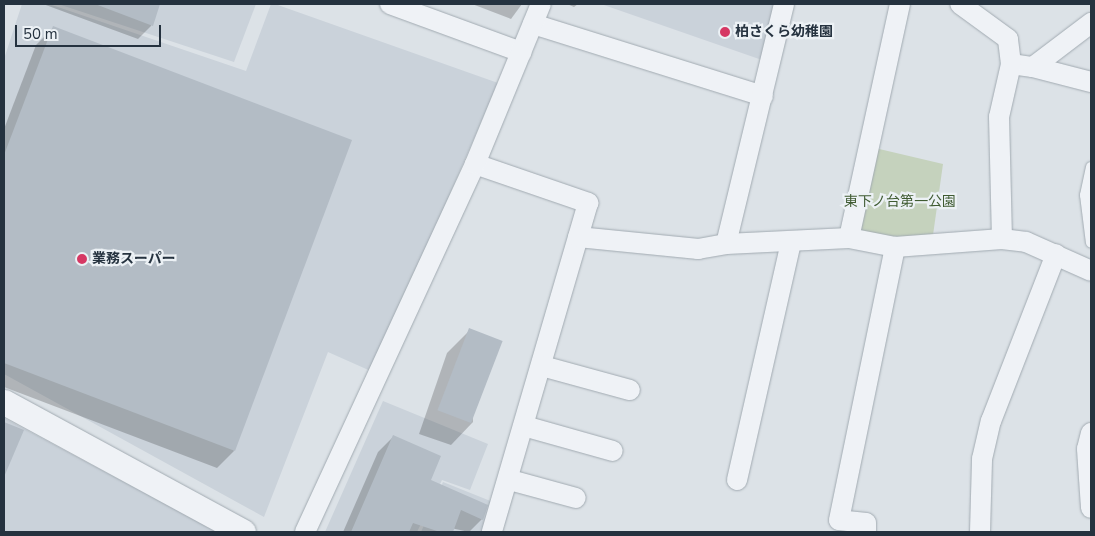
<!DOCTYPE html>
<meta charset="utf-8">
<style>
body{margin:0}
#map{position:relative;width:1095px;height:536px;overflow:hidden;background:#dce2e7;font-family:"Nunito Sans","Noto Sans JP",sans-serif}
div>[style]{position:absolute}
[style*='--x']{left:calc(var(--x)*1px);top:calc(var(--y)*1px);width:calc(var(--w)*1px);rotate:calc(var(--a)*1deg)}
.built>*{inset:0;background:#cad2da}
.green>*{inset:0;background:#c5d2bd}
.shadow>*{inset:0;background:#0003}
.building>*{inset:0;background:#b3bcc5;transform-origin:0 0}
.roads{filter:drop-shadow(0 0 1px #a1aab1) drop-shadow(0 0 1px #a1aab1)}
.service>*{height:10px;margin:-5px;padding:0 5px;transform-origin:5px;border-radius:5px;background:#eff2f6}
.minor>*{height:20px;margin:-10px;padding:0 10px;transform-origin:10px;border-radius:10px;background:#eff2f6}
.tertiary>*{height:25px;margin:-12.5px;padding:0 12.5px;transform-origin:12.5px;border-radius:12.5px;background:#eff2f6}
.dots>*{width:14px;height:14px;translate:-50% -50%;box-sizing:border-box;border:2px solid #ecf1f5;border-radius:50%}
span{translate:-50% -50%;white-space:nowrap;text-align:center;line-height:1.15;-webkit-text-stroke:4.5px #ecf1f5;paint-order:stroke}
.poi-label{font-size:14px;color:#25323f;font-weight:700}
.left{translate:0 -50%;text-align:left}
.park-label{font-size:14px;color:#3f5b32}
.frame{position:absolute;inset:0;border:5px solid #25323f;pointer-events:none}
.scale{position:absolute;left:15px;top:25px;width:146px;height:22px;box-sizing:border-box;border:2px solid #25323f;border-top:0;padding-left:6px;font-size:15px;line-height:18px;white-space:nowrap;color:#25323f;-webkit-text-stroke:4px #ecf1f5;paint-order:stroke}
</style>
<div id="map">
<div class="built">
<div style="clip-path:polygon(22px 4px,49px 4px,246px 71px,271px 4px,275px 4px,498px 83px,373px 372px,328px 352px,264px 517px,4px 374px,4px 59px)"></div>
<div style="clip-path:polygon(58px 4px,256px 4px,234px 62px)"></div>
<div style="clip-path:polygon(601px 4px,774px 4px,762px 60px)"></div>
<div style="clip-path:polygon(383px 401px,488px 444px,470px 490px,442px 480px,417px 532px,325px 532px)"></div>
<div style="clip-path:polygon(4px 418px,156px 499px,218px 532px,4px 532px)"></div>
<div style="clip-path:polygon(443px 482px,498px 504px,488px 532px,421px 532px)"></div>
</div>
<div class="green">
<div style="clip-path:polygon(875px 148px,943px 164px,933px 235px,890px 240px,856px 233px)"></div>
</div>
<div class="shadow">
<div style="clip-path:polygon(43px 4px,159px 4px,151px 26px,138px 39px)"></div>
<div style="clip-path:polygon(472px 4px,522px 4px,511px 19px)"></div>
<div style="clip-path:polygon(567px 4px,578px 4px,574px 7px)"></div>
<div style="clip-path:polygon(53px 28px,234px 451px,217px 468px,4px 387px,4px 129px,36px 45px)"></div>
<div style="clip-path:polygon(470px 330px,473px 422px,451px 445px,419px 434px,447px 353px)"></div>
<div style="clip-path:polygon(4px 423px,22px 431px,4px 475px)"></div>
<div style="clip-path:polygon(393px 437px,429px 480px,482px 519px,469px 532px,451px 528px,449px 532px,343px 532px,378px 452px)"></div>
</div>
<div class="building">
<div style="clip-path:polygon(95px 4px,160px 4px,153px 26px)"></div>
<div style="clip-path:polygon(53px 26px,352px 140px,235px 451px,4px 363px,4px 155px)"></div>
<div style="left:469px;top:328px;width:36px;height:88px;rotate:21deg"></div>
<div style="clip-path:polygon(4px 422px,24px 430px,4px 477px)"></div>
<div style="clip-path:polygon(393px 435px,441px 456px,431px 480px,488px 505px,483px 520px,461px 510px,453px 532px,440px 532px,413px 523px,409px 532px,351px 532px)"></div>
</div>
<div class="roads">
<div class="service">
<div style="--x:1091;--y:167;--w:29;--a:102"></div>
<div style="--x:1085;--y:195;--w:48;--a:82.9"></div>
</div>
<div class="minor">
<div style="--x:390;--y:4;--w:140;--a:20.1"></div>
<div style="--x:533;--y:24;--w:241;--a:17.4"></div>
<div style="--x:1011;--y:64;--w:22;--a:8"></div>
<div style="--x:1033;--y:67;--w:73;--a:-37.2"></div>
<div style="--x:1033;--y:67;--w:60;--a:14.5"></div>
<div style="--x:475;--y:164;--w:120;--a:19"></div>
<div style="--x:588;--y:203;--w:343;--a:106.3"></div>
<div style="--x:578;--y:237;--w:121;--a:5.7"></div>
<div style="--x:698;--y:249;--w:28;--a:-10"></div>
<div style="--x:726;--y:244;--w:123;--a:-2.8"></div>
<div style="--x:849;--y:238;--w:47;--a:11.1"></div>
<div style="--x:895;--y:247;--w:107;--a:-4.3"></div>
<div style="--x:1002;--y:239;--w:122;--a:-91.4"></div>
<div style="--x:999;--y:117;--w:54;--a:-77.2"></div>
<div style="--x:1011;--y:64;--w:25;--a:-97"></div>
<div style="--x:1008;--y:39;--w:59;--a:-143.9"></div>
<div style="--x:849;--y:238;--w:239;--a:-77.7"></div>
<div style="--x:1002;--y:239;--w:24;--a:7"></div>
<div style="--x:1026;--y:242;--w:71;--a:24"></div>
<div style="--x:726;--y:244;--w:247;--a:-76.4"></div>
<div style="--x:542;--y:366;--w:91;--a:15.3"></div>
<div style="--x:524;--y:426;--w:92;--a:15.7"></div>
<div style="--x:1091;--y:433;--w:16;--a:104"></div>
<div style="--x:1087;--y:449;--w:59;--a:86.1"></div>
<div style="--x:510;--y:480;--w:68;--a:15.3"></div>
<div style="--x:737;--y:480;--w:243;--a:-77.2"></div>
<div style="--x:305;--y:532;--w:405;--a:-65.2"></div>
<div style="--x:475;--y:164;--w:173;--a:-67.6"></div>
<div style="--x:866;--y:532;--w:9;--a:-90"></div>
<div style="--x:866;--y:523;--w:27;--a:-174"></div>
<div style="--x:839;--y:520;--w:279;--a:-78.4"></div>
<div style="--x:980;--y:532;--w:73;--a:-88.4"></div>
<div style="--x:982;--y:459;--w:39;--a:-77"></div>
<div style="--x:991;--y:421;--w:179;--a:-68.7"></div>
</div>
<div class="tertiary">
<div style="--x:4;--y:402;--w:272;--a:28.5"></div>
</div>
</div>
<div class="dots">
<div style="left:725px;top:32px;background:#d63864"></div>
<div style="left:82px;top:259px;background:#d63864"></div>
</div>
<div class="poi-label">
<span class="left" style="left:735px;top:32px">柏さくら幼稚園</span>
<span class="left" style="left:92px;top:259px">業務スーパー</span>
</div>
<div class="park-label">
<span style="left:900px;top:202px">東下ノ台第一公園</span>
</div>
<div class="frame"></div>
<div class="scale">50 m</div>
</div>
